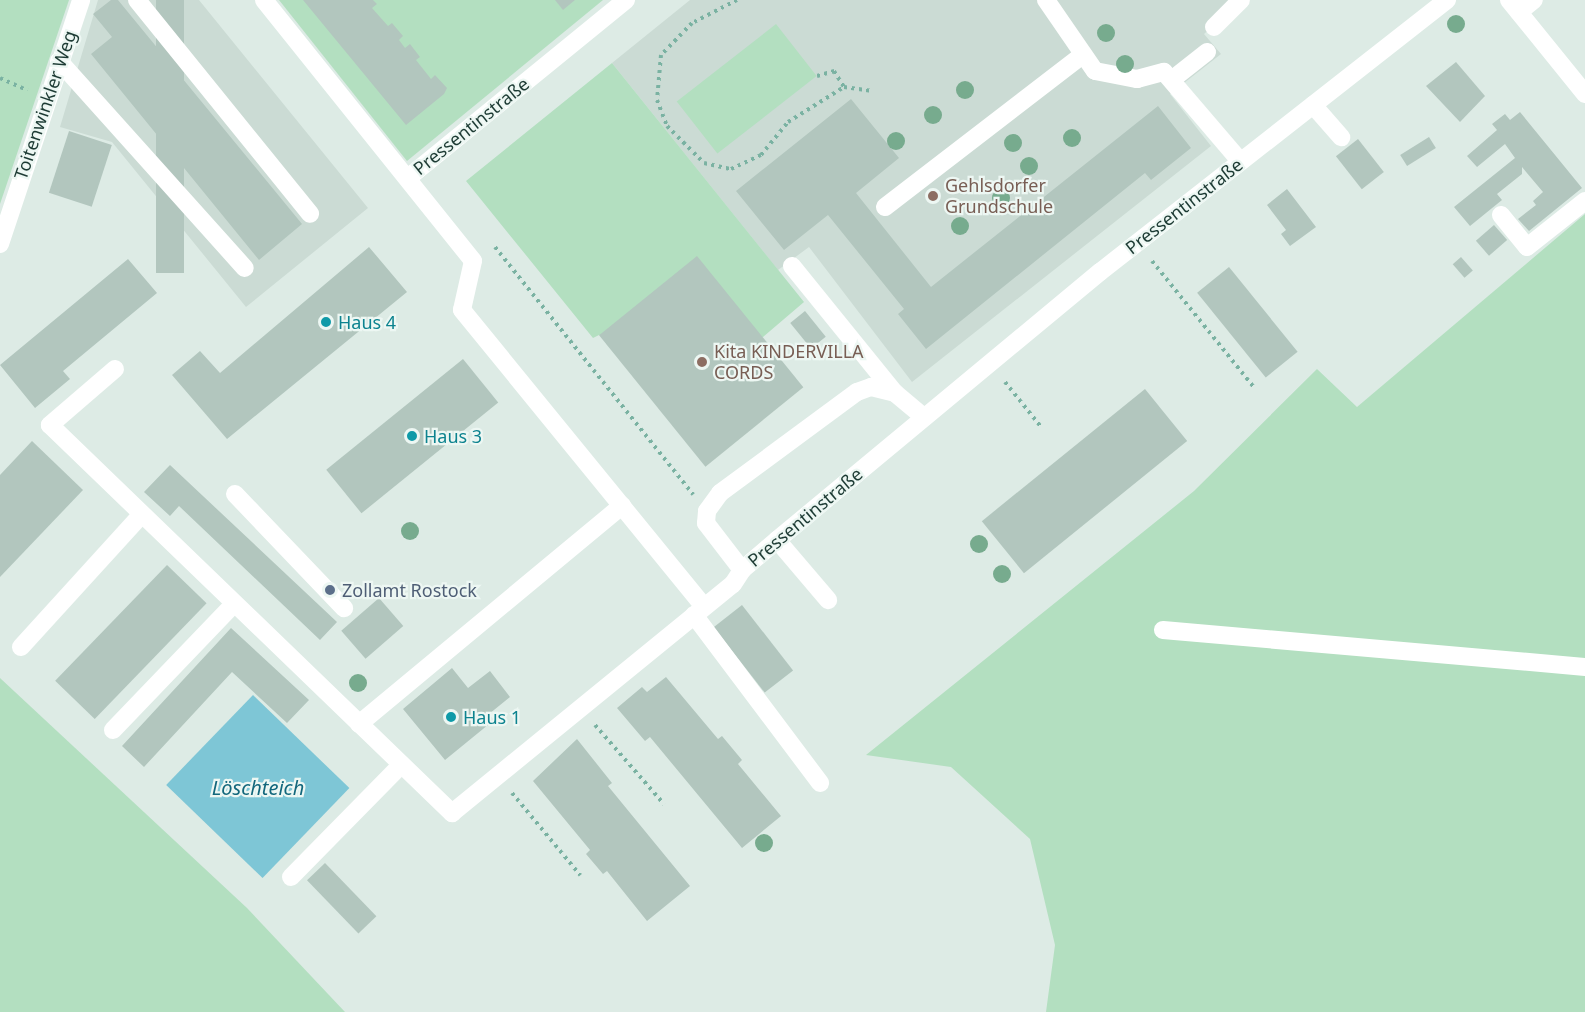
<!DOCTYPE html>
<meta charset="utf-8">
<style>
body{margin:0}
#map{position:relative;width:1585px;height:1012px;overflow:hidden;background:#ddebe5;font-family:"Noto Sans",sans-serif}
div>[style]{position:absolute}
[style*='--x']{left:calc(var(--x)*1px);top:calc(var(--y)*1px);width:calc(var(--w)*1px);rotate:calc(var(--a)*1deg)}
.built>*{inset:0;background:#cbdbd4}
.green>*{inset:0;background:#b3dfc0;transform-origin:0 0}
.water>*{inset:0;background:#7ec6d6;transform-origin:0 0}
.building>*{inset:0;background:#b2c6be;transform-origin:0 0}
.path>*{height:4px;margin-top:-2px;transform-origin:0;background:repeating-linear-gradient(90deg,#7ab2a2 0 3px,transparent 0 7.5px)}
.minor>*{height:18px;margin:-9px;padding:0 9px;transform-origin:9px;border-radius:9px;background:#fff}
.trees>*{width:18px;height:18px;margin:-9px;border-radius:50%;background:#77ab8e}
.dots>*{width:16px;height:16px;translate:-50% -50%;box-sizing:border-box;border:3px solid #edf7f3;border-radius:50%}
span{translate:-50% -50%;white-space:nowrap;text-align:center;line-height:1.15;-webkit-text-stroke:4.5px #edf7f3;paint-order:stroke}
.street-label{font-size:18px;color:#1d3b34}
.education-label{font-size:18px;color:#785e54}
.left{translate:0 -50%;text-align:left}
.culture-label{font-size:18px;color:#0d838f}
.service-label{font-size:18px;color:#4e5e75}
.water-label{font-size:20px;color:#12677c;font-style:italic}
</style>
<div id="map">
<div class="built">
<div style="clip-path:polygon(98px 0,199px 0,368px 208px,246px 307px,112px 142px,60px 127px)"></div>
<div style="clip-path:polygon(690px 0,1241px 0,1204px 34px,1221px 54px,1170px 94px,1211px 146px,912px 382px,809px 247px,778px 270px,612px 63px)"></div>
</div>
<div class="green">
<div style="clip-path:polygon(0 0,69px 0,0 204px)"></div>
<div style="clip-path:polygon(279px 0,603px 0,407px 161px)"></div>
<div style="left:776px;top:24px;width:66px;height:126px;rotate:52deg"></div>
<div style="clip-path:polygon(612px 63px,804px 302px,763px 337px,599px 335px,593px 338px,466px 181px)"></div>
<div style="clip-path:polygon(1585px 214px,1585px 1012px,1046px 1012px,1055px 945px,1030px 839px,951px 767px,866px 755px,1194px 491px,1317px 369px,1357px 407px)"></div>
<div style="clip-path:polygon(0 678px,247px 908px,345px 1012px,0 1012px)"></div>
</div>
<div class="water">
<div style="left:253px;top:695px;width:134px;height:125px;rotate:44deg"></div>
</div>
<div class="building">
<div style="clip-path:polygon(111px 0,118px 0,302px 224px,259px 260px,91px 54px,112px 37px,93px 14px)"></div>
<div style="left:156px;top:0;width:28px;height:273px"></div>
<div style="clip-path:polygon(303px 0,373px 0,377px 4px,372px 8px,388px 26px,392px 23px,403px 36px,399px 40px,405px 48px,410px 44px,420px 57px,416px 60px,431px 79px,435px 75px,447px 88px,444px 94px,406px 125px)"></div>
<div style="clip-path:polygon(555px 0,575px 0,563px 10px)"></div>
<div style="clip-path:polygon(1456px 62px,1485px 96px,1460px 122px,1426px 86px)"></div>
<div style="clip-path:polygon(851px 99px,899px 158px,856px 193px,931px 287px,1158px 106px,1191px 148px,1151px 180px,1145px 173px,926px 349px,898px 314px,904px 309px,828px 215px,784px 250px,736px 191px)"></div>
<div style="clip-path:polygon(1520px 112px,1582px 188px,1529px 231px,1518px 219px,1536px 205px,1533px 201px,1543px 192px,1522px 167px,1522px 174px,1497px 194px,1502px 200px,1470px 226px,1454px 207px,1515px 158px,1505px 144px,1477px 167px,1467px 156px,1497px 130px,1492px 124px,1505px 114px,1510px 120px)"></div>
<div style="left:69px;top:131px;width:45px;height:65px;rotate:18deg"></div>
<div style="left:1429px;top:137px;width:13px;height:34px;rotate:58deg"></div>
<div style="left:1358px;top:139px;width:42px;height:28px;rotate:52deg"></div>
<div style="clip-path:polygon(1287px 189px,1316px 227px,1290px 246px,1281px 234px,1286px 230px,1267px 205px)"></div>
<div style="left:1494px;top:225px;width:20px;height:24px;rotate:49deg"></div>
<div style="clip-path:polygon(369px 247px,407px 292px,227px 439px,172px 375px,200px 351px,220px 373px)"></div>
<div style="left:697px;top:256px;width:169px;height:126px;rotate:51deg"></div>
<div style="left:1461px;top:257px;width:18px;height:11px;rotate:49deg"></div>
<div style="clip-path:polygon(128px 259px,157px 293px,63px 371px,70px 379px,35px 408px,0 365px)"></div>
<div style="left:1229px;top:267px;width:109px;height:41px;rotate:51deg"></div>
<div style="left:805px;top:311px;width:33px;height:19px;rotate:51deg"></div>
<div style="left:463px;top:359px;width:56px;height:176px;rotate:51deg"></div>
<div style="left:1145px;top:389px;width:67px;height:210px;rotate:51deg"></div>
<div style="clip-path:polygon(32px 441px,83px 490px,0 577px,0 475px)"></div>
<div style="clip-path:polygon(170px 465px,337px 622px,320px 640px,179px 506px,170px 516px,144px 492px)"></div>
<div style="left:167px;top:565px;width:55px;height:161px;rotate:44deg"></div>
<div style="left:379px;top:598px;width:37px;height:50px;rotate:49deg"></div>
<div style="left:742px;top:605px;width:83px;height:36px;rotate:52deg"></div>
<div style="clip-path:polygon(231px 628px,309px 700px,287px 723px,232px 672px,144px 767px,122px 746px)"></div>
<div style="clip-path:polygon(452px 668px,468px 688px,490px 671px,510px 697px,489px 714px,494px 720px,445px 760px,403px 709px)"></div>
<div style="clip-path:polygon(666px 677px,718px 739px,722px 736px,742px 760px,738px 764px,781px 816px,742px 848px,650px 737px,645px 741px,617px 708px,642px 687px,647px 692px)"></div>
<div style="clip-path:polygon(577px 739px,612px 783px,608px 786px,690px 886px,647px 921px,607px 871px,603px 874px,586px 854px,590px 850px,533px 781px)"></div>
<div style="left:325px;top:863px;width:74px;height:25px;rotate:46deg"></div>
</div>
<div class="path">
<div style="--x:737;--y:0;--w:51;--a:152.9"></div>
<div style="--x:692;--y:23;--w:45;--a:134.1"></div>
<div style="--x:661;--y:55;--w:45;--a:95.1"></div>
<div style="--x:657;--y:100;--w:28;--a:69"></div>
<div style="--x:667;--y:126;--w:52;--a:45"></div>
<div style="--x:704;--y:163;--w:28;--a:13"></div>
<div style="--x:731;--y:169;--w:33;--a:-25"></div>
<div style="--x:761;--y:155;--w:43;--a:-50.7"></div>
<div style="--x:788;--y:122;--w:66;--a:-32"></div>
<div style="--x:844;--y:87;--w:27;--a:8"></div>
<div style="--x:817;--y:76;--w:18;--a:-16"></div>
<div style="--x:834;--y:71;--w:19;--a:58"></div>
<div style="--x:0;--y:78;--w:30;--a:24"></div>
<div style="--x:495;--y:247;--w:317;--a:51.3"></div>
<div style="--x:1152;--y:261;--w:161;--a:51.1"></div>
<div style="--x:1005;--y:382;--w:59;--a:51.2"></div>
<div style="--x:595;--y:725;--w:105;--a:48.9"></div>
<div style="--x:512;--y:793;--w:107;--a:50.3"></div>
</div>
<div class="minor">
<div style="--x:137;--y:0;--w:275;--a:51"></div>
<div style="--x:264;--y:0;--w:334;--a:51.3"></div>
<div style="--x:473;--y:261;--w:50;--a:102.7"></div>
<div style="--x:462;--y:310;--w:383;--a:50.8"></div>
<div style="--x:1046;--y:0;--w:86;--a:55.4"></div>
<div style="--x:1095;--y:71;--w:43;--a:10.8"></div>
<div style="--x:1137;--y:79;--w:28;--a:-15"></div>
<div style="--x:1164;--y:72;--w:117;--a:49.5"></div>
<div style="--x:1509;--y:0;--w:121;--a:51"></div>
<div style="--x:1519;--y:12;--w:19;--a:-39"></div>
<div style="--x:1214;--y:27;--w:38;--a:-45"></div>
<div style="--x:59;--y:61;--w:278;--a:48.1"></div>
<div style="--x:1174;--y:78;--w:42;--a:-38.2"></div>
<div style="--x:1313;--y:105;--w:43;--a:48.8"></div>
<div style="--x:409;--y:177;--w:280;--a:-39.2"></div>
<div style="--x:885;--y:207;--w:247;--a:-37.6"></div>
<div style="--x:1501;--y:215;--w:41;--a:50.9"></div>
<div style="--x:1527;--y:247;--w:74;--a:-38.4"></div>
<div style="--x:0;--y:244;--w:257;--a:-71.6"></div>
<div style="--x:792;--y:266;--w:164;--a:51"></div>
<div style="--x:115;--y:369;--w:86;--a:139.3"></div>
<div style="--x:50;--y:425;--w:559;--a:43.98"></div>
<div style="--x:452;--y:813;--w:362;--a:-39.2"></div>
<div style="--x:733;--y:584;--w:17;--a:-57"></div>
<div style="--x:742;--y:570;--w:46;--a:-40.6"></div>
<div style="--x:777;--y:540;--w:420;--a:-39.7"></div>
<div style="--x:1100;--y:272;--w:441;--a:-38.1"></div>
<div style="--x:235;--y:494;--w:158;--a:46.3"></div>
<div style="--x:777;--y:540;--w:79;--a:49.6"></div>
<div style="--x:742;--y:570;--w:59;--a:-127.5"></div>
<div style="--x:706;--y:523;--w:12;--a:-85"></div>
<div style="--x:707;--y:511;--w:22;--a:-54"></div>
<div style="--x:720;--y:493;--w:170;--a:-36.4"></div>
<div style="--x:857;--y:392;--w:15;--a:-20"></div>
<div style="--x:871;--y:387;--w:25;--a:14"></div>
<div style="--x:895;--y:393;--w:38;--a:40"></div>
<div style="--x:694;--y:615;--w:210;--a:53.1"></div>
<div style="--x:1163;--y:630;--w:424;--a:5"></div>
<div style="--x:21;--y:647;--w:177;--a:-47.7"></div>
<div style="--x:359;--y:724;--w:342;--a:-39.7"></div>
<div style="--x:113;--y:730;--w:173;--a:-46.2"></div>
<div style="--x:291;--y:877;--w:157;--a:-45.5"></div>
</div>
<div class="trees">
<div style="left:1456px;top:24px"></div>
<div style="left:1106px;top:33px"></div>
<div style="left:1125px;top:64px"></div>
<div style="left:965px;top:90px"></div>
<div style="left:933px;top:115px"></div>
<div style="left:1072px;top:138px"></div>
<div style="left:896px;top:141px"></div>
<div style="left:1013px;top:143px"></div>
<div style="left:1029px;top:166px"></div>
<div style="left:1001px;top:198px"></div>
<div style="left:960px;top:226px"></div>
<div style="left:410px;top:531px"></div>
<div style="left:979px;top:544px"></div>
<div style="left:1002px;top:574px"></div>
<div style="left:358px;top:683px"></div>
<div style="left:764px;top:843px"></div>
</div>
<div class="dots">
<div style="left:933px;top:196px;background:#8d6e63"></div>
<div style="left:326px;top:322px;background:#0f9aa8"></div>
<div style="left:702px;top:362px;background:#8d6e63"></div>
<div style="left:412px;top:436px;background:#0f9aa8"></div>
<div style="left:330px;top:590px;background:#5c6f8a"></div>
<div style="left:451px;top:717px;background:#0f9aa8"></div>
</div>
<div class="street-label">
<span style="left:45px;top:105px;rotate:-71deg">Toitenwinkler Weg</span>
<span style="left:471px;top:126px;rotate:-39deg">Pressentinstraße</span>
<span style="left:1184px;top:206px;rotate:-38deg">Pressentinstraße</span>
<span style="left:805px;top:517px;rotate:-40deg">Pressentinstraße</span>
</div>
<div class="education-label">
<span class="left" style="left:945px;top:196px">Gehlsdorfer<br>Grundschule</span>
<span class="left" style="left:714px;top:362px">Kita KINDERVILLA<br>CORDS</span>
</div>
<div class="culture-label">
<span class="left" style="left:338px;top:322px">Haus 4</span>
<span class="left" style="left:424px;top:436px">Haus 3</span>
<span class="left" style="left:463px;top:717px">Haus 1</span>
</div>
<div class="service-label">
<span class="left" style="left:342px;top:590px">Zollamt Rostock</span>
</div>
<div class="water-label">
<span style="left:258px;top:787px">Löschteich</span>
</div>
</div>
